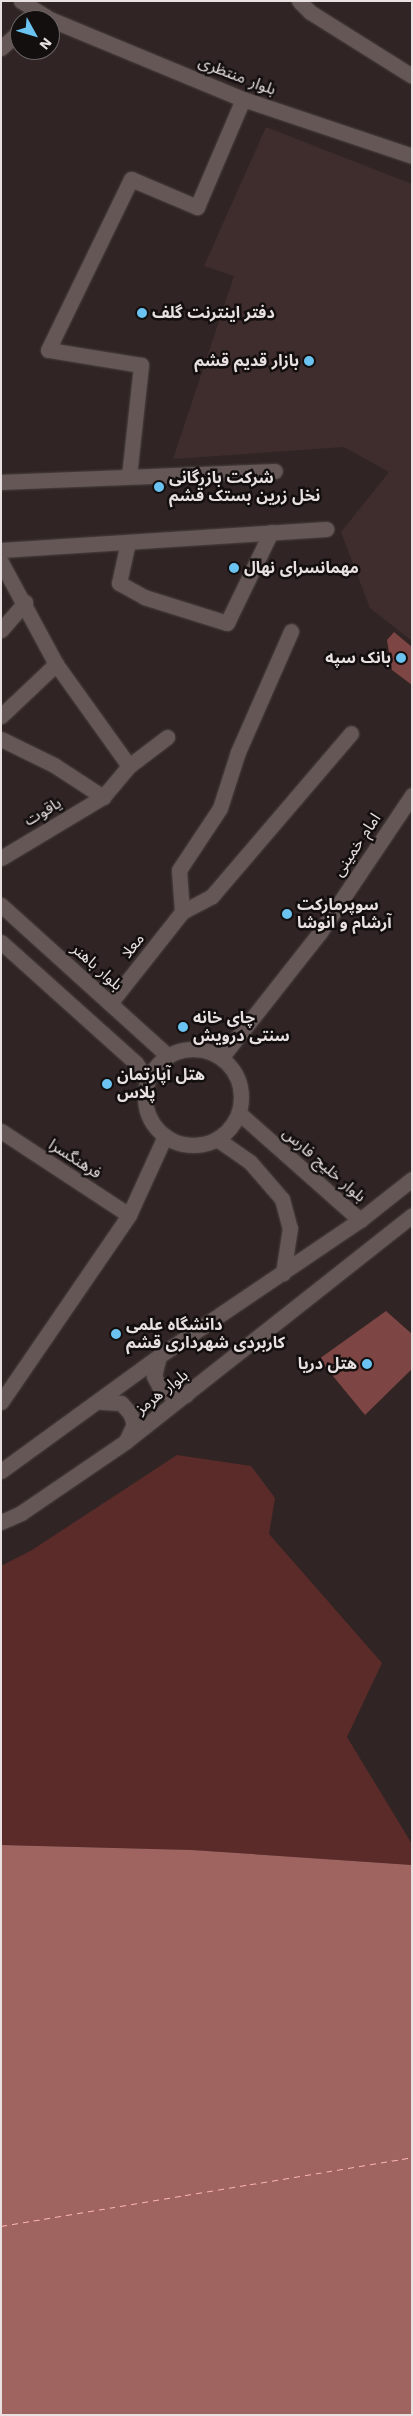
<!DOCTYPE html>
<meta charset="utf-8">
<style>
body{margin:0}
#map{position:relative;width:413px;height:2416px;overflow:hidden;background:#302524;font-family:"Work Sans","Noto Sans Arabic",sans-serif}
div>[style]{position:absolute}
[style*='--x']{left:calc(var(--x)*1px);top:calc(var(--y)*1px);width:calc(var(--w)*1px);rotate:calc(var(--a)*1deg)}
.built>*{inset:0;background:#3e2d2c}
.green>*{inset:0;background:#5a2b29}
.water>*{inset:0;background:#9f6460}
.ferry>*{height:1px;margin-top:-0.5px;transform-origin:0;background:repeating-linear-gradient(90deg,#feb5b0 0 6px,transparent 0 11px)}
.building>*{inset:0;background:#7d4543}
.roads{filter:drop-shadow(0 0 1px #4a4140) drop-shadow(0 0 1px #4a4140)}
.street>*{height:15px;margin:-7.5px;padding:0 7.5px;transform-origin:7.5px;border-radius:7.5px;background:#645756}
.secondary>*{height:15px;margin:-7.5px;padding:0 7.5px;transform-origin:7.5px;border-radius:7.5px;background:#645756}
.secondary>.ring{margin:-7.5px;padding:0;box-sizing:content-box;background:none;border:15px solid #645756;border-radius:50%}
.dots>*{width:14px;height:14px;translate:-50% -50%;box-sizing:border-box;border:2px solid #140f0f;border-radius:50%}
span{translate:-50% -50%;white-space:nowrap;text-align:center;line-height:1.15;-webkit-text-stroke:5px #140f0f;paint-order:stroke}
.street-label{font-size:16px;color:#e9e1e1}
.poi-label{font-size:16px;color:#e9e1e1;font-weight:700}
.left{translate:0 -50%;text-align:left}
.right{translate:-100% -50%;text-align:right}
.frame{position:absolute;inset:0;border:2px solid #e9e1e1;pointer-events:none}
.north{position:absolute;left:10px;top:10px;width:50px;height:50px;box-sizing:border-box;background:#140f0f;border:1px solid #696363;border-radius:50%;rotate:129deg;font-size:14px;font-weight:700;line-height:20px;text-align:center;color:#e9e1e1}
.north::after{content:'';display:block;margin:auto;width:18px;height:22px;background:#6ac3f1;clip-path:polygon(50% 0,100% 100%,50% 72%,0 100%)}
</style>
<div id="map">
<div class="built">
<div style="clip-path:polygon(266px 127px,412px 184px,412px 641px,370px 608px,341px 532px,389px 472px,344px 447px,173px 459px,234px 276px,204px 266px)"></div>
</div>
<div class="green">
<div style="clip-path:polygon(177px 1455px,251px 1466px,275px 1498px,269px 1534px,382px 1663px,347px 1737px,412px 1844px,412px 1865px,192px 1850px,1px 1845px,1px 1566px,32px 1550px)"></div>
</div>
<div class="water">
<div style="clip-path:polygon(1px 1845px,192px 1850px,412px 1865px,412px 2415px,1px 2415px)"></div>
</div>
<div class="ferry">
<div style="--x:1;--y:2226;--w:417;--a:-9.5"></div>
</div>
<div class="building">
<div style="clip-path:polygon(394px 632px,412px 647px,412px 685px,392px 670px,387px 640px)"></div>
<div style="clip-path:polygon(386px 1311px,412px 1334px,412px 1369px,365px 1415px,319px 1359px)"></div>
</div>
<div class="roads">
<div class="street">
<div style="--x:299;--y:1;--w:16;--a:45"></div>
<div style="--x:310;--y:12;--w:120;--a:32.1"></div>
<div style="--x:129;--y:476;--w:112;--a:-83.8"></div>
<div style="--x:141;--y:365;--w:94;--a:-170.8"></div>
<div style="--x:48;--y:350;--w:190;--a:-64.1"></div>
<div style="--x:131;--y:179;--w:72;--a:23"></div>
<div style="--x:197;--y:207;--w:117;--a:-66.9"></div>
<div style="--x:1;--y:482;--w:274;--a:-2.3"></div>
<div style="--x:128;--y:542;--w:42;--a:102.4"></div>
<div style="--x:119;--y:583;--w:29;--a:29"></div>
<div style="--x:144;--y:597;--w:87;--a:17.4"></div>
<div style="--x:227;--y:623;--w:101;--a:-64.2"></div>
<div style="--x:1;--y:550;--w:326;--a:-3.7"></div>
<div style="--x:1;--y:562;--w:116;--a:61.7"></div>
<div style="--x:56;--y:664;--w:125;--a:54.4"></div>
<div style="--x:1;--y:630;--w:37;--a:-49"></div>
<div style="--x:1;--y:716;--w:76;--a:-43.4"></div>
<div style="--x:1;--y:739;--w:59;--a:26.1"></div>
<div style="--x:54;--y:765;--w:59;--a:33.1"></div>
<div style="--x:1;--y:858;--w:119;--a:-30.9"></div>
<div style="--x:103;--y:797;--w:40;--a:-50"></div>
<div style="--x:129;--y:766;--w:48;--a:-37.3"></div>
<div style="--x:182;--y:912;--w:42;--a:-94.1"></div>
<div style="--x:179;--y:870;--w:74;--a:-56.5"></div>
<div style="--x:220;--y:808;--w:59;--a:-72.2"></div>
<div style="--x:238;--y:752;--w:132;--a:-66.3"></div>
<div style="--x:111;--y:1002;--w:115;--a:-51.7"></div>
<div style="--x:182;--y:912;--w:34;--a:-28"></div>
<div style="--x:212;--y:896;--w:214;--a:-49.5"></div>
<div style="--x:1;--y:1131;--w:153;--a:33.3"></div>
<div style="--x:1;--y:1402;--w:227;--a:-55.6"></div>
<div style="--x:129;--y:1215;--w:87;--a:-65.5"></div>
</div>
<div class="secondary">
<div style="--x:21;--y:1;--w:36;--a:32"></div>
<div style="--x:52;--y:20;--w:207;--a:22.5"></div>
<div style="--x:243;--y:99;--w:178;--a:18.6"></div>
<div style="--x:1;--y:48;--w:25;--a:-42"></div>
<div style="--x:1;--y:905;--w:225;--a:42.1"></div>
<div style="--x:1;--y:942;--w:181;--a:41.9"></div>
<div style="--x:136;--y:1063;--w:22;--a:58"></div>
<div class="ring" style="left:145px;top:1049px;width:81px;height:81px"></div>
<div style="--x:221;--y:1058;--w:160;--a:-51.8"></div>
<div style="--x:320;--y:932;--w:165;--a:-56.1"></div>
<div style="--x:239;--y:1113;--w:162;--a:41.5"></div>
<div style="--x:360;--y:1220;--w:66;--a:-38.3"></div>
<div style="--x:217;--y:1139;--w:40;--a:34.9"></div>
<div style="--x:250;--y:1162;--w:49;--a:49.1"></div>
<div style="--x:282;--y:1199;--w:30;--a:75"></div>
<div style="--x:290;--y:1228;--w:46;--a:98.8"></div>
<div style="--x:159;--y:1356;--w:21;--a:104"></div>
<div style="--x:154;--y:1376;--w:13;--a:63"></div>
<div style="--x:160;--y:1388;--w:13;--a:32"></div>
<div style="--x:171;--y:1395;--w:15;--a:0"></div>
<div style="--x:101;--y:1402;--w:20;--a:3"></div>
<div style="--x:121;--y:1403;--w:13;--a:48"></div>
<div style="--x:130;--y:1413;--w:12;--a:70"></div>
<div style="--x:134;--y:1424;--w:19;--a:115"></div>
<div style="--x:1;--y:1471;--w:195;--a:-36"></div>
<div style="--x:159;--y:1356;--w:243;--a:-34.1"></div>
<div style="--x:1;--y:1522;--w:22;--a:-24"></div>
<div style="--x:21;--y:1513;--w:126;--a:-34.3"></div>
<div style="--x:125;--y:1442;--w:366;--a:-38.3"></div>
</div>
</div>
<div class="dots">
<div style="left:142px;top:313px;background:#6ac3f1"></div>
<div style="left:309px;top:361px;background:#6ac3f1"></div>
<div style="left:159px;top:487px;background:#6ac3f1"></div>
<div style="left:234px;top:568px;background:#6ac3f1"></div>
<div style="left:401px;top:658px;background:#6ac3f1"></div>
<div style="left:287px;top:914px;background:#6ac3f1"></div>
<div style="left:183px;top:1027px;background:#6ac3f1"></div>
<div style="left:107px;top:1084px;background:#6ac3f1"></div>
<div style="left:116px;top:1334px;background:#6ac3f1"></div>
<div style="left:367px;top:1364px;background:#6ac3f1"></div>
</div>
<div class="street-label">
<span style="left:237px;top:76px;rotate:21deg">بلوار منتظری</span>
<span style="left:43px;top:812px;rotate:-31deg">یاقوت</span>
<span style="left:357px;top:845px;rotate:-56deg">امام خمینی</span>
<span style="left:133px;top:946px;rotate:-52deg">معلا</span>
<span style="left:97px;top:967px;rotate:42deg">بلوار باهنر</span>
<span style="left:75px;top:1159px;rotate:33deg">فرهنگسرا</span>
<span style="left:324px;top:1165px;rotate:41deg">بلوار خلیج فارس</span>
<span style="left:162px;top:1392px;rotate:-38deg">بلوار هرمز</span>
</div>
<div class="poi-label">
<span class="left" style="left:152px;top:313px">دفتر اینترنت گلف</span>
<span class="right" style="left:299px;top:361px">بازار قدیم قشم</span>
<span class="left" style="left:169px;top:487px">شرکت بازرگانی<br>نخل زرین بستک قشم</span>
<span class="left" style="left:244px;top:568px">مهمانسرای نهال</span>
<span class="right" style="left:391px;top:658px">بانک سپه</span>
<span class="left" style="left:297px;top:914px">سوپرمارکت<br>آرشام و انوشا</span>
<span class="left" style="left:193px;top:1027px">چای خانه<br>سنتی درویش</span>
<span class="left" style="left:117px;top:1084px">هتل آپارتمان<br>پلاس</span>
<span class="left" style="left:126px;top:1334px">دانشگاه علمی<br>کاربردی شهرداری قشم</span>
<span class="right" style="left:357px;top:1364px">هتل دریا</span>
</div>
<div class="frame"></div>
<div class="north">N</div>
</div>
